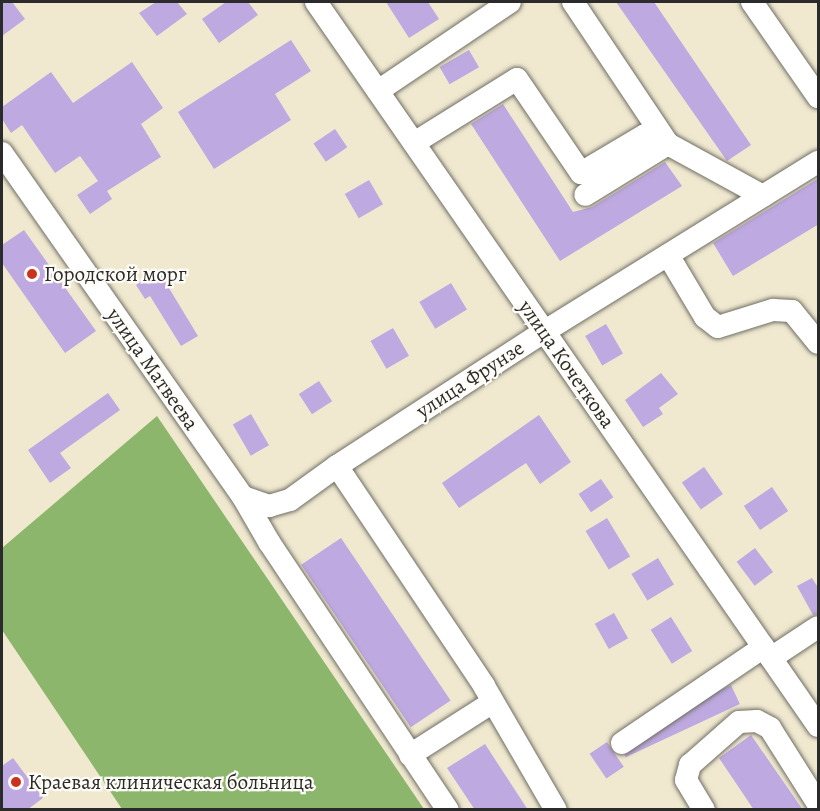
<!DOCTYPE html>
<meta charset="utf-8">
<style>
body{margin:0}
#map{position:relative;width:820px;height:811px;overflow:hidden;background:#f0e9d0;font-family:Alegreya,serif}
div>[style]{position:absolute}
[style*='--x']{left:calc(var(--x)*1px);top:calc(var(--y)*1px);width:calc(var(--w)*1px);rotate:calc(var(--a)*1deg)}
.forest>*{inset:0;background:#8cb66c}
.building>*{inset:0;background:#bea9e0;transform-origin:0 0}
.roads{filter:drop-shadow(0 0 2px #706e65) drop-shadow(0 0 2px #706e65)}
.minor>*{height:22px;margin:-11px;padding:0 11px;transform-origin:11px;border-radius:11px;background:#fff}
.dots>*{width:16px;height:16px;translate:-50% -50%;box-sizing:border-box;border:3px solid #fdfcf7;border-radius:50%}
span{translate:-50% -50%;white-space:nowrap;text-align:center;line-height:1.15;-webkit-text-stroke:4.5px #fdfcf7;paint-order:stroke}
.poi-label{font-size:21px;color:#2b2b2b}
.left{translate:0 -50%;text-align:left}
.street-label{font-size:21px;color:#2b2b2b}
.frame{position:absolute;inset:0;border:3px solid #2b2b2b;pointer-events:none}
</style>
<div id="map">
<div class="forest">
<div style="clip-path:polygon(157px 416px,424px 809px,122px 809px,2px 630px,2px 548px)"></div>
</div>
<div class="building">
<div style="clip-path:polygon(2px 2px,12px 2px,25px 19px,2px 36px)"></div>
<div style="clip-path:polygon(156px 2px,177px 2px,187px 14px,157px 36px,139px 13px)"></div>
<div style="clip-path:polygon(226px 2px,248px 2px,258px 15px,219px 43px,202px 19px)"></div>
<div style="clip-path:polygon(386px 2px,428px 2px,439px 19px,409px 38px)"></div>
<div style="clip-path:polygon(616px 2px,654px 2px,751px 145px,727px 161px)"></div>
<div style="clip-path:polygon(291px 40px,311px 71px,275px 94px,291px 120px,214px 169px,178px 112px)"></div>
<div style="left:469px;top:50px;width:20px;height:34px;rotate:60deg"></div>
<div style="clip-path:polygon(132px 62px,163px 108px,141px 124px,161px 157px,107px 191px,112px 199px,90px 214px,77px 195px,98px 181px,80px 156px,55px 173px,22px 125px,11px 133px,2px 119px,2px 107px,51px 72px,73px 103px)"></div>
<div style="clip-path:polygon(503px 104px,573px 212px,592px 207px,665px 162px,682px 186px,560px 261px,471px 124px)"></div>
<div style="left:335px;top:129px;width:22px;height:26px;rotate:56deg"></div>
<div style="clip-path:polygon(819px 178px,819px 224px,733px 276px,713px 243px)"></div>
<div style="left:369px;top:180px;width:28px;height:28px;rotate:60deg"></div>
<div style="clip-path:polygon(24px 230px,96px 331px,65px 353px,2px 263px,2px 245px)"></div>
<div style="clip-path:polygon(158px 270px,198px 336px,181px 346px,150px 296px,145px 299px,136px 285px)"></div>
<div style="left:451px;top:283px;width:31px;height:37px;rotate:59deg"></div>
<div style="left:606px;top:324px;width:34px;height:24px;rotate:60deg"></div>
<div style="left:393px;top:328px;width:32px;height:26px;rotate:60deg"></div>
<div style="clip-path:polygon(661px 373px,678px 394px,659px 408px,663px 414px,643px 427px,625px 400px)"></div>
<div style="left:319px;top:381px;width:24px;height:24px;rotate:57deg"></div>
<div style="clip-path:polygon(108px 393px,120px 410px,60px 453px,71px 468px,50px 483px,28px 450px)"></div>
<div style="left:251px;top:414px;width:36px;height:21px;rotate:60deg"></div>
<div style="clip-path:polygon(539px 415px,571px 462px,540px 484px,526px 463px,459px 508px,442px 483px)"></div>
<div style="left:704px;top:467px;width:33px;height:27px;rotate:55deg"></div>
<div style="left:601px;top:479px;width:22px;height:27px;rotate:56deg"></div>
<div style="left:772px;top:487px;width:29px;height:34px;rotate:56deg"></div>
<div style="left:607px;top:518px;width:45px;height:25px;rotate:59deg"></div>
<div style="left:341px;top:538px;width:196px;height:48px;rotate:56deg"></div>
<div style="left:755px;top:548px;width:30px;height:23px;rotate:53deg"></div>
<div style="left:658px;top:558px;width:31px;height:31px;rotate:59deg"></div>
<div style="clip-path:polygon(812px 578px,819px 589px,819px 614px,813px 615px,797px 586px)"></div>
<div style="left:614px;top:613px;width:29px;height:22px;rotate:61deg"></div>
<div style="left:671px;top:617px;width:40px;height:24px;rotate:58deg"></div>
<div style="left:731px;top:685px;width:21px;height:126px;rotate:65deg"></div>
<div style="clip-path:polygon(751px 735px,803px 810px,754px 810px,719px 758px)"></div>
<div style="left:607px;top:742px;width:30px;height:21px;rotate:56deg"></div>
<div style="clip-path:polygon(485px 744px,528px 810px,475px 810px,447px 768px)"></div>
<div style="clip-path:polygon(13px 758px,43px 798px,27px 810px,2px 810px,2px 766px)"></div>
</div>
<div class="roads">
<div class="minor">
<div style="--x:316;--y:2;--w:881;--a:55.26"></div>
<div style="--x:573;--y:2;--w:171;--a:56.2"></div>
<div style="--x:668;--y:144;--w:97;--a:148.4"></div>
<div style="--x:752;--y:2;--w:116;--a:55.2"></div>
<div style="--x:378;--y:91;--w:159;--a:-34"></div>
<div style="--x:414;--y:143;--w:121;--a:-31.9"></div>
<div style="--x:517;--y:79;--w:114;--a:55.8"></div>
<div style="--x:581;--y:173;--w:74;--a:-30.7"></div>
<div style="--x:645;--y:135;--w:25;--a:21"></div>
<div style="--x:668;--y:144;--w:108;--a:28.7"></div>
<div style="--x:2;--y:153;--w:420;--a:55"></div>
<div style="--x:243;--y:497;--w:52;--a:60"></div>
<div style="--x:269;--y:542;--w:322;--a:56.3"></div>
<div style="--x:668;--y:255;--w:72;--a:59.2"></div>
<div style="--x:705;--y:317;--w:16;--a:38"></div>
<div style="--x:718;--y:327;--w:58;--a:-17.2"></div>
<div style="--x:773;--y:310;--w:19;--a:3"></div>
<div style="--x:792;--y:311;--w:41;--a:50.9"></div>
<div style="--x:337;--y:466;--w:265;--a:56.2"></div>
<div style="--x:484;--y:686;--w:143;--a:59.9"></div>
<div style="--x:243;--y:497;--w:28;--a:19"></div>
<div style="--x:269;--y:506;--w:22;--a:-16"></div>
<div style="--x:290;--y:500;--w:58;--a:-35.9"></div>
<div style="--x:337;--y:466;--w:248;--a:-33"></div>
<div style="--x:545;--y:331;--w:321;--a:-31.8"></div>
<div style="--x:771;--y:658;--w:56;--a:-33.4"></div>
<div style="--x:622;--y:743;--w:171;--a:-34.1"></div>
<div style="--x:410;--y:755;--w:98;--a:-32.6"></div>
<div style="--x:704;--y:810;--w:35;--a:-121"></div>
<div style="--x:686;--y:780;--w:16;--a:-75"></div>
<div style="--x:690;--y:765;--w:65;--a:-41.3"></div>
<div style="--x:739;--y:722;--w:18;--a:-3"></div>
<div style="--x:757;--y:721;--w:15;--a:28"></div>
<div style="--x:770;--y:728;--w:90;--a:57.7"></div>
</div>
</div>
<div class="dots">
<div style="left:32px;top:274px;background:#c8321e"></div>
<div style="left:16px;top:782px;background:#c8321e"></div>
</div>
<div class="poi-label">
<span class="left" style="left:44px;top:274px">Городской морг</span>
<span class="left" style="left:28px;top:782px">Краевая клиническая больница</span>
</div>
<div class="street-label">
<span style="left:567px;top:364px;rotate:55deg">улица Кочеткова</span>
<span style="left:153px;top:369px;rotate:55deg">улица Матвеева</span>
<span style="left:470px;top:379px;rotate:-33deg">улица Фрунзе</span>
</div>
<div class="frame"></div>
</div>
